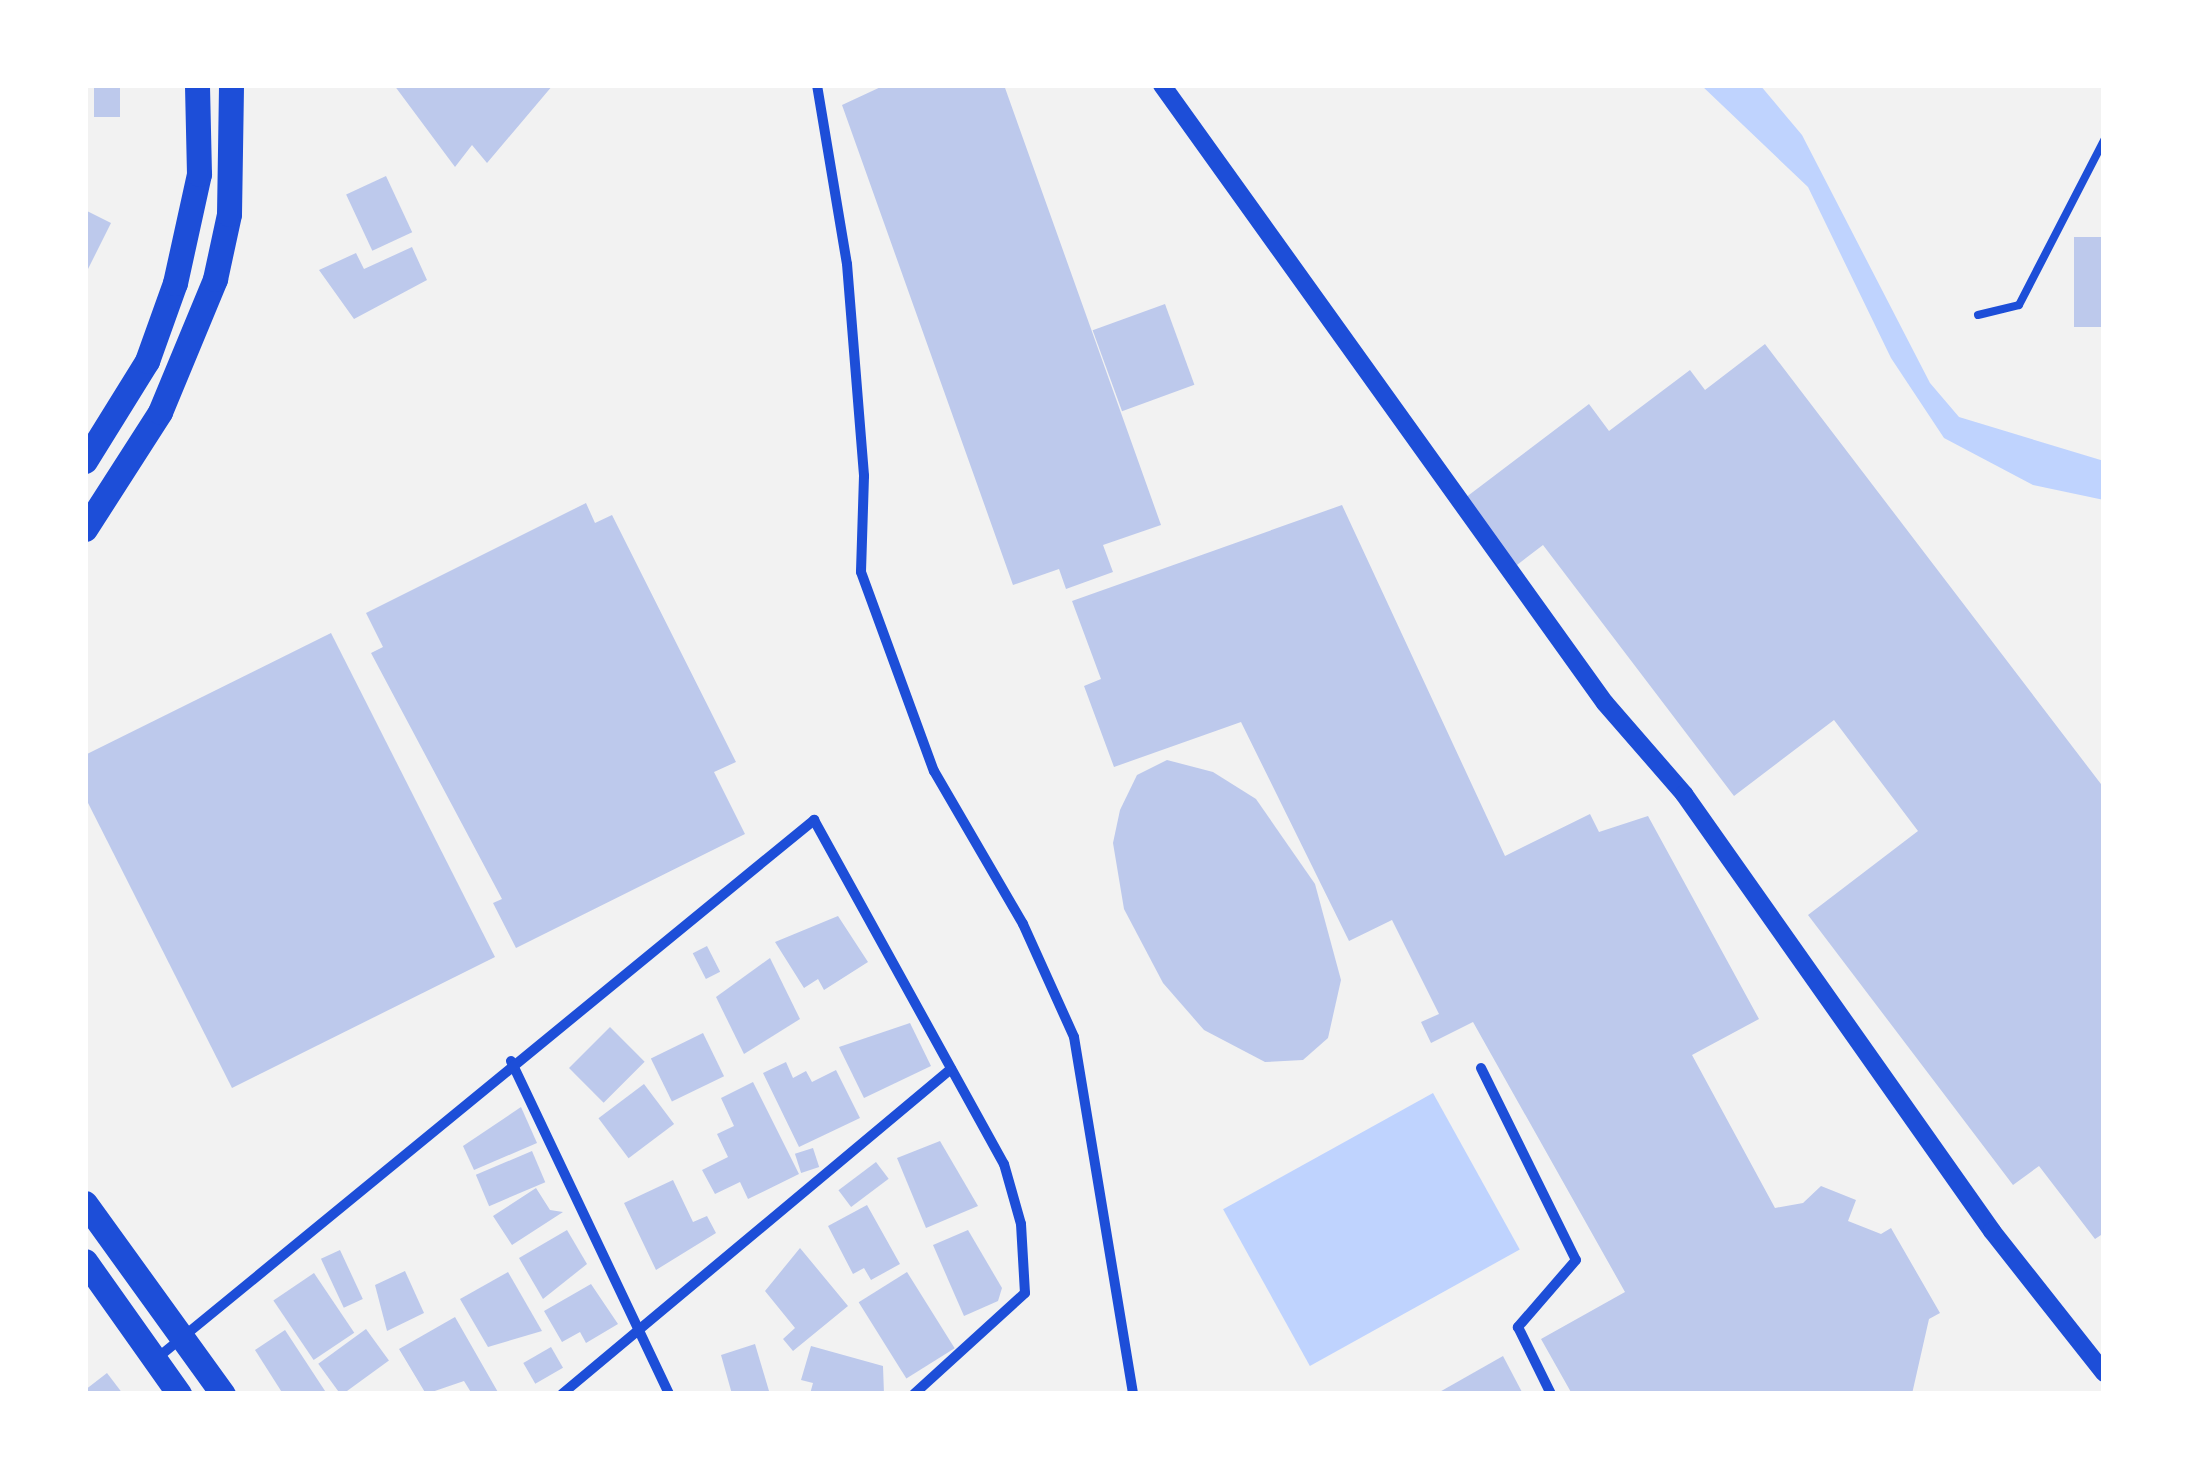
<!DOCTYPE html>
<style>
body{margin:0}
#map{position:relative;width:2189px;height:1479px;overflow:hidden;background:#f2f2f2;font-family:Quicksand,sans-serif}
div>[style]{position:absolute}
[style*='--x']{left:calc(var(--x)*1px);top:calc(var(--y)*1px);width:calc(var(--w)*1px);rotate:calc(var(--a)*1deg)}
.water>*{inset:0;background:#bfd3fe;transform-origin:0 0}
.building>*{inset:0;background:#bdc9ec;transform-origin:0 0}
.service>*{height:8px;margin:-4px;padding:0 4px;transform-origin:4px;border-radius:4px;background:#1d4ed8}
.minor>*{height:10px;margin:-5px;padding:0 5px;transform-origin:5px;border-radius:5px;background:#1d4ed8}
.tertiary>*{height:18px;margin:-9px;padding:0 9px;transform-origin:9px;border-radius:9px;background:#1d4ed8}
.primary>*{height:25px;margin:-12.5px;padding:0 12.5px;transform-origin:12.5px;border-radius:12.5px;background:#1d4ed8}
span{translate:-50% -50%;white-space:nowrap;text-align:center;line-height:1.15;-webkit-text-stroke:10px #fff;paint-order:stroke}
.frame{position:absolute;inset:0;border:88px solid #fff;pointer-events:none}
</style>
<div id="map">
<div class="water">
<div style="clip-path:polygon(1701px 85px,1760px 85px,1802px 135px,1930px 383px,1959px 417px,2104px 461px,2104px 500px,2033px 485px,1944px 438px,1891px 358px,1808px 187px)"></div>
<div style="left:1433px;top:1093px;width:179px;height:240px;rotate:61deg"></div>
</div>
<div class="building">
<div style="left:94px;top:85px;width:26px;height:32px"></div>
<div style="clip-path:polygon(394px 85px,553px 85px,487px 163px,472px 145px,455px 167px)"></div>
<div style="clip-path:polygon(885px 85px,1004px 85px,1161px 525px,1103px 545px,1113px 572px,1066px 589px,1059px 569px,1013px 585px,842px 105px)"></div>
<div style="left:386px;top:176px;width:62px;height:44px;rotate:65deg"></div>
<div style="clip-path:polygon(85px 210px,111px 223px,85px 275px)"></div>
<div style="left:2074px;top:237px;width:30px;height:90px"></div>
<div style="clip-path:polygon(412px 247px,427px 280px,354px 319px,319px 270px,356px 253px,364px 269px)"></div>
<div style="left:1165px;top:304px;width:86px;height:77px;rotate:70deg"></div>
<div style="clip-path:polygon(1765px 344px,2104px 788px,2104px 1233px,2095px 1239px,2039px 1166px,2013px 1185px,1808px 915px,1918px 831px,1834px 720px,1734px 796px,1543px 545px,1517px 565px,1465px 498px,1589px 404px,1609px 431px,1690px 370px,1705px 390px)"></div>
<div style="clip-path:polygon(586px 503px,595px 523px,612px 515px,736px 762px,714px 772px,745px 834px,516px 948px,493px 903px,502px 899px,371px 653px,383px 647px,366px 613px)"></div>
<div style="clip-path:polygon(1342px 505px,1505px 856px,1590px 814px,1599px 832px,1648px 816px,1759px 1019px,1692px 1055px,1775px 1208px,1803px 1203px,1821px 1186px,1856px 1200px,1848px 1221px,1881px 1234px,1891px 1228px,1940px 1313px,1929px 1319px,1912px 1394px,1572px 1394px,1541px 1339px,1625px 1292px,1473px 1022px,1431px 1043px,1421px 1022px,1439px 1014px,1392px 920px,1349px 941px,1241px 722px,1114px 767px,1084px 686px,1101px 679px,1072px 601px)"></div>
<div style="clip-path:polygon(331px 633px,495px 957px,232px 1088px,85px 797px,85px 755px)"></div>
<div style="clip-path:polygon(1167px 760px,1213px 772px,1256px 799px,1315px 884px,1341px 980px,1328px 1038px,1303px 1060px,1265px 1062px,1204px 1030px,1163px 983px,1124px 909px,1113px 843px,1120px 810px,1137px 775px)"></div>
<div style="clip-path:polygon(838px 916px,868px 962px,824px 990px,818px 979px,804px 988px,775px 942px)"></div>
<div style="left:707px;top:946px;width:29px;height:16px;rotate:63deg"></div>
<div style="clip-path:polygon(770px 958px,800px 1019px,744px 1054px,716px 997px)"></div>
<div style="clip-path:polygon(910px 1023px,931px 1066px,864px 1098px,839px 1047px)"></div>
<div style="left:610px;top:1027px;width:49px;height:58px;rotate:45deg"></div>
<div style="left:703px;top:1033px;width:48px;height:58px;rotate:64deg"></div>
<div style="clip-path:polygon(786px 1062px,793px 1078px,806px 1071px,812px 1082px,836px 1070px,860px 1118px,799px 1147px,763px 1073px)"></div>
<div style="clip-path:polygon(753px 1082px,799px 1174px,748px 1199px,740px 1182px,715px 1194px,702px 1170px,728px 1157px,717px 1134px,734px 1126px,721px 1098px)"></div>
<div style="left:644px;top:1084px;width:50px;height:57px;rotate:53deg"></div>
<div style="clip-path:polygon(521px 1107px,537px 1143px,474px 1170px,463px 1146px)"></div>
<div style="clip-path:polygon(940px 1141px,978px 1206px,926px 1228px,897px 1158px)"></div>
<div style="left:813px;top:1148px;width:20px;height:19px;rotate:72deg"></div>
<div style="left:532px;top:1151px;width:34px;height:61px;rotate:67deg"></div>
<div style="left:876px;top:1162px;width:21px;height:47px;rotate:53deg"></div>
<div style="clip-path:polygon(673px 1180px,693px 1222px,707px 1216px,716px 1233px,656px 1270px,624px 1203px)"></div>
<div style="clip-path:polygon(536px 1188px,550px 1210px,563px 1212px,512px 1245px,493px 1216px)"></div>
<div style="clip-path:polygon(867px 1205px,900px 1264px,871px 1280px,864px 1268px,853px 1274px,828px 1226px)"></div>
<div style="clip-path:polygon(567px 1230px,587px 1264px,543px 1299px,519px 1258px)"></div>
<div style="clip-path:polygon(968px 1230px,1002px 1288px,998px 1301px,964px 1316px,933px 1245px)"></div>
<div style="clip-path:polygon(800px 1248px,848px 1306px,793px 1351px,783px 1339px,795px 1328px,765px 1291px)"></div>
<div style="left:340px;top:1250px;width:54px;height:21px;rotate:65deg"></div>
<div style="clip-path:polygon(405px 1271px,424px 1313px,387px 1331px,375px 1285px)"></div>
<div style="clip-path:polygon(508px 1272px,542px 1331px,488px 1347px,460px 1299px)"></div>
<div style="left:907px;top:1272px;width:90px;height:57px;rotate:58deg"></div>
<div style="left:314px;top:1273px;width:72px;height:49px;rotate:56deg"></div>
<div style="clip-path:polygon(591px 1284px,618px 1324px,586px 1343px,580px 1332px,562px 1342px,544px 1311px)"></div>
<div style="clip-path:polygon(455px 1317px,499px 1394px,472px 1394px,464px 1381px,426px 1394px,399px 1349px)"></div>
<div style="left:366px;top:1329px;width:39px;height:59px;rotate:54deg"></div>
<div style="clip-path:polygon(285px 1330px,327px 1394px,283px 1394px,255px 1350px)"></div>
<div style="clip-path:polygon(755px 1344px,769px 1391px,732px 1394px,721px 1355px)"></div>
<div style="clip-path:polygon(811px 1346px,883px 1366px,884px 1394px,810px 1394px,813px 1383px,801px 1380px)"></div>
<div style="left:551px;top:1347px;width:24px;height:32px;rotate:60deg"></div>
<div style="clip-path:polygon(1503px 1356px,1523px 1394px,1436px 1394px)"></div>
<div style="clip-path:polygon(107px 1373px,123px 1394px,85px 1394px,85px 1390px)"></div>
</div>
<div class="service">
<div style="--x:1978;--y:315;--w:42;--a:-13.7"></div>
<div style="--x:2019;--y:305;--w:186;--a:-62.7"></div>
</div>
<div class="minor">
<div style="--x:817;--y:85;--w:181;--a:80.5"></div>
<div style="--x:847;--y:264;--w:213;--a:85.4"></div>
<div style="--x:864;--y:476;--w:96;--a:91.8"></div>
<div style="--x:861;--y:572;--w:212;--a:69.9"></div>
<div style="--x:934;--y:771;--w:177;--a:59.8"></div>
<div style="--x:1023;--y:924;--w:124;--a:65.7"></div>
<div style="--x:1074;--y:1037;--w:362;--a:80.6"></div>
<div style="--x:511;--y:1061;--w:369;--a:64.6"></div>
<div style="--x:1481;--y:1068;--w:214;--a:63.7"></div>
<div style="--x:1576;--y:1260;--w:89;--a:130.9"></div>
<div style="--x:1518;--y:1327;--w:75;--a:63.8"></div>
<div style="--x:156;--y:1359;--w:851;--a:-39.32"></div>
<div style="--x:814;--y:820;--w:393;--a:61.1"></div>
<div style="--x:1004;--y:1164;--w:62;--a:74.2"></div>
<div style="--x:1021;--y:1224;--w:69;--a:86.7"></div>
<div style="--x:1025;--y:1293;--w:150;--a:137.7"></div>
<div style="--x:562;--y:1394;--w:507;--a:-39.88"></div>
</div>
<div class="tertiary">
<div style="--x:1162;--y:85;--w:760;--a:54.37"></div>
<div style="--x:1605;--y:703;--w:121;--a:49"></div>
<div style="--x:1684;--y:794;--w:535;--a:54.82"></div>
<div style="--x:1992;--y:1231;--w:181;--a:51.7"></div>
</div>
<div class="primary">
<div style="--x:85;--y:461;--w:118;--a:-58.2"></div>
<div style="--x:147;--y:361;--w:83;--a:-70.3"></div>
<div style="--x:175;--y:283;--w:112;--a:-77.6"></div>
<div style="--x:199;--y:174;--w:89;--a:-91.3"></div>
<div style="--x:85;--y:529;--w:139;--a:-57.3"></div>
<div style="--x:160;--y:412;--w:144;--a:-67.5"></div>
<div style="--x:215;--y:279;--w:66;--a:-77.8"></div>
<div style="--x:229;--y:214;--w:129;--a:-89.1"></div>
<div style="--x:85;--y:1203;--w:236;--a:54.2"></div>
<div style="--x:85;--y:1261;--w:163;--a:54.7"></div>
</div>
<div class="frame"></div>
</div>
